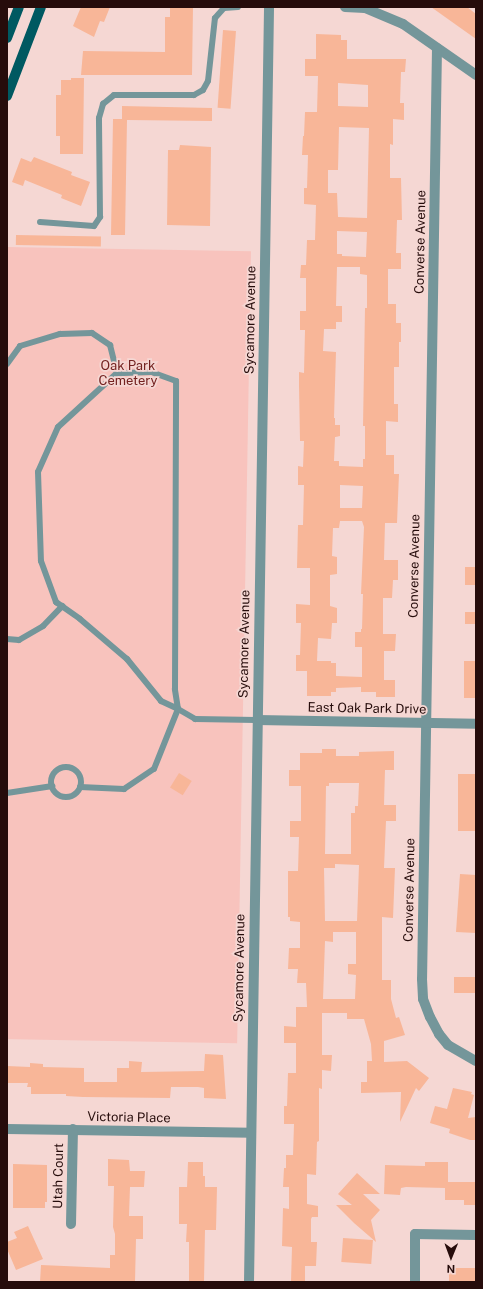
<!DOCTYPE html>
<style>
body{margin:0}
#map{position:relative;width:483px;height:1289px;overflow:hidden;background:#f5d7d3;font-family:"Public Sans",sans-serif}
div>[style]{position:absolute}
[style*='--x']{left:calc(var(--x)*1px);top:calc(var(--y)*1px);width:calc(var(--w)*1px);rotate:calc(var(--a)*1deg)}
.green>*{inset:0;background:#f8c3bd;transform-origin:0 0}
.building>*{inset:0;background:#f8b698;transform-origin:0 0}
.lane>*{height:6px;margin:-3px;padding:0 3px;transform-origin:3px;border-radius:3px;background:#74969a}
.lane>.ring{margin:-3px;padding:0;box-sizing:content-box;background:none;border:6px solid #74969a;border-radius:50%}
.street>*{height:10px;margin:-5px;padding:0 5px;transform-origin:5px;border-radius:5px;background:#74969a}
.primary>*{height:10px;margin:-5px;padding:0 5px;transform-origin:5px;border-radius:5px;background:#005961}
span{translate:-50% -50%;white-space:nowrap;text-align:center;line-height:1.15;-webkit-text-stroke:3.5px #f5d7d3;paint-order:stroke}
.street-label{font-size:13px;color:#260c0b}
.park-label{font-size:13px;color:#742321}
.frame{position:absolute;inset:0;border:8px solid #260c0b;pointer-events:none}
.north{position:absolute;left:431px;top:1237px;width:40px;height:40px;-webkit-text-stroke:3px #f5d7d3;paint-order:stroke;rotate:181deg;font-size:11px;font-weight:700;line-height:16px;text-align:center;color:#260c0b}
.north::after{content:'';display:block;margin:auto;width:14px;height:18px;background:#260c0b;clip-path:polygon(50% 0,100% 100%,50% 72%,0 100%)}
</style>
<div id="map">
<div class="green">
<div style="left:7px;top:247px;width:244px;height:792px;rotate:1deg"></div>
</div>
<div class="building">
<div style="clip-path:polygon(81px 7px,110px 7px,104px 22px,100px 21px,94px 37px,73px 26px)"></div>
<div style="clip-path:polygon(170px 7px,193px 7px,192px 75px,81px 75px,83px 51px,165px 52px,165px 17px,170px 17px)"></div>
<div style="clip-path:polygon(431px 7px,467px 7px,476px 14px,476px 39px)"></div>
<div style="left:223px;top:30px;width:13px;height:78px;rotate:4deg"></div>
<div style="clip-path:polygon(evenodd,316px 34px,341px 35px,341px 40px,347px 40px,347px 59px,406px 59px,405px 72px,401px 72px,400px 103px,404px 103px,404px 120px,393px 119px,393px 145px,390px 144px,390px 178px,401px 178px,402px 220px,397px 220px,396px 253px,401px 253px,401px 269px,388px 269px,388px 304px,396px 304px,396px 323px,401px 323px,401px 342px,399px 342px,399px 367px,394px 367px,394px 404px,398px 404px,398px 422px,386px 421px,386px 455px,394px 455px,394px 474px,399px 474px,397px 523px,385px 523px,384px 560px,398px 560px,398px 580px,393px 580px,392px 598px,383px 598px,383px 634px,396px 634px,395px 651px,384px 651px,384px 680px,395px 680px,395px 697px,376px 697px,376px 692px,361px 692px,361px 687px,336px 688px,336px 692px,331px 692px,331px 696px,307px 696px,307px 671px,296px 671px,296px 655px,300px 655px,301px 623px,296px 623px,296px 604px,310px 605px,310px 568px,297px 568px,298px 525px,303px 525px,304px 485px,298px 485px,298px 466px,303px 467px,304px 441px,300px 441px,299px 385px,299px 372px,304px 373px,305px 330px,300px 330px,300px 311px,306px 311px,306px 278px,300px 278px,301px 265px,306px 265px,307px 240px,315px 240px,316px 205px,304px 204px,304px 188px,307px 188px,308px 155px,302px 155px,303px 136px,304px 136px,305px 112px,317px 112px,318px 76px,305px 76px,305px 59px,316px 59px,316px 34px,338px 83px,368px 85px,368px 107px,338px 106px,338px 83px,316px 34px,339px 127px,369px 128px,367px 218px,338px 217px,337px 193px,328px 193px,328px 170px,338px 170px,339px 127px,316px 34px,337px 231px,367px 232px,366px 257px,342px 256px,342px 254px,337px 254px,337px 231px,316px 34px,337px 267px,360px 267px,360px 274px,367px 275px,367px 308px,365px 308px,363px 426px,365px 426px,365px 459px,363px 459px,363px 467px,339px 466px,339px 461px,334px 461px,335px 437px,340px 436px,340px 425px,335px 425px,335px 418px,334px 418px,336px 352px,323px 351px,324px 329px,336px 329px,336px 322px,342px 322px,342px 306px,336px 306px,337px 267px,316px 34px,340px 485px,363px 486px,362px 508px,340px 508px,340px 485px,316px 34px,340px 521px,362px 521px,364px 527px,361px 594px,363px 594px,362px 629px,361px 629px,361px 632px,355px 632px,355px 647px,362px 647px,362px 677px,336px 676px,336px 663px,331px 663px,331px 661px,317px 661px,318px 638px,331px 639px,332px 623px,337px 623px,337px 608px,330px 606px,330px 575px,337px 574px,337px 557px,332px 556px,333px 528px,339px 528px,340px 521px)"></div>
<div style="clip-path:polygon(71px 78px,84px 78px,83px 154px,60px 154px,60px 136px,56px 136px,56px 95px,61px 95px,61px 80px,71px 80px)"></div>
<div style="clip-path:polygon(122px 106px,212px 108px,212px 121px,127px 120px,125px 235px,111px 235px,113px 119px,122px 119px)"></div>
<div style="clip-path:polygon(180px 145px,211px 147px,210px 226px,167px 225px,168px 150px,179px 150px)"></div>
<div style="clip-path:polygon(34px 157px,72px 172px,71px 175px,90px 182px,81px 206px,61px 198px,62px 195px,25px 180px,23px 186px,12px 182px,21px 158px,31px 162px)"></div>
<div style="left:16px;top:235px;width:85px;height:10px;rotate:1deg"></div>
<div style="left:465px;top:567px;width:11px;height:18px"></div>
<div style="left:465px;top:612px;width:11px;height:12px"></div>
<div style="left:464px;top:661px;width:12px;height:37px"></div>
<div style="clip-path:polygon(evenodd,322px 749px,336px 749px,336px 756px,359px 756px,359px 752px,394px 751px,394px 770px,385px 770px,384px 805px,396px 805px,396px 821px,386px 821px,384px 868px,395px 868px,393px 918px,382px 917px,382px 980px,391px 980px,391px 999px,396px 1018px,399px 1017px,405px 1035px,384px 1041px,384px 1062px,407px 1061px,429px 1078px,419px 1091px,416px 1088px,400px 1122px,401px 1092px,361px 1093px,361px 1082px,367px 1082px,367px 1061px,372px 1061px,371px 1044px,364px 1019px,347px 1019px,347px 1013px,322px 1013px,322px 1055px,332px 1055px,331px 1071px,322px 1070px,322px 1089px,319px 1088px,319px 1141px,317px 1142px,316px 1175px,307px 1174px,307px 1204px,318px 1206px,318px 1217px,312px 1217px,311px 1219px,311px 1242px,317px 1242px,316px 1266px,305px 1266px,305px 1282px,291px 1282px,292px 1247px,282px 1246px,283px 1208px,289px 1209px,289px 1187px,283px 1187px,284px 1168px,286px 1168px,286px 1155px,293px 1155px,294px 1124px,284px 1124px,284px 1106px,287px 1106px,288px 1073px,296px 1073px,296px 1043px,284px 1043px,284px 1026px,296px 1027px,296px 1007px,307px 1007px,306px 983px,297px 983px,298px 969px,288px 969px,289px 948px,300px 948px,300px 922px,290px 921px,290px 917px,288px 917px,288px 871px,298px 871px,299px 837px,290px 837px,290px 821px,301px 821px,301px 786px,289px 786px,289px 770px,300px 770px,300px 753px,322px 753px,322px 749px,329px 783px,359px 783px,358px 806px,355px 806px,355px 813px,351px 813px,351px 854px,325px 854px,326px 786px,329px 786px,329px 783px,322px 749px,335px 864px,359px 865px,357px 921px,325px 921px,324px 868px,335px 868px,335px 864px,322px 749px,333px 932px,356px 932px,356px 964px,348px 964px,348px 974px,356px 975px,355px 999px,323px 999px,325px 941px,333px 942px,333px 932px)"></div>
<div style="left:179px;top:773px;width:15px;height:17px;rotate:32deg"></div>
<div style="left:458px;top:774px;width:18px;height:57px"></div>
<div style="clip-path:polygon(460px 874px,476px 875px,476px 933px,456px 932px)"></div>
<div style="left:454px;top:977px;width:22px;height:16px"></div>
<div style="clip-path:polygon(205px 1054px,223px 1055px,226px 1099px,204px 1098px,204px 1088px,198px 1087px,171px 1087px,170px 1098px,83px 1097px,66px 1096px,66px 1094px,31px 1094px,31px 1087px,27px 1087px,28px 1083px,7px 1083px,7px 1066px,30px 1067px,30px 1063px,43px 1064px,43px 1067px,84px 1068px,84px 1082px,117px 1082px,117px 1068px,129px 1068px,129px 1061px,142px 1062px,141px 1072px,204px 1071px)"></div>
<div style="clip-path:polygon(453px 1088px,472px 1092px,471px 1094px,474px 1095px,468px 1118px,476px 1117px,476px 1140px,470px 1140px,449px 1133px,450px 1129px,430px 1123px,435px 1106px,447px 1109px)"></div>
<div style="clip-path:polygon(108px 1159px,129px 1160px,130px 1171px,145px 1171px,144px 1187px,130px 1187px,129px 1216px,143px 1216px,143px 1239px,136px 1239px,135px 1282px,40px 1282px,41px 1265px,110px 1268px,110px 1255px,115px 1255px,115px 1234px,113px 1227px,114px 1186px,108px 1186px)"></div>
<div style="clip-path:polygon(188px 1162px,203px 1162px,203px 1176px,205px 1176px,205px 1187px,217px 1187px,216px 1230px,205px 1230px,204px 1282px,189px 1282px,189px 1242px,186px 1242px,187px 1224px,179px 1224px,179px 1187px,187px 1187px)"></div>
<div style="clip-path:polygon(425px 1162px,448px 1162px,448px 1182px,476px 1182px,476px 1205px,464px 1205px,464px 1200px,445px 1200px,445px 1188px,406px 1187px,401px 1188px,400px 1195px,384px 1194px,385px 1165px,425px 1166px)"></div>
<div style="clip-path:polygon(13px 1164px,47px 1165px,47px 1202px,45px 1202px,45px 1208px,13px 1208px)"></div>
<div style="clip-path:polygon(357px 1173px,380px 1194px,363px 1194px,380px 1210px,371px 1220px,376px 1242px,354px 1223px,336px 1205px,352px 1205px,338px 1194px)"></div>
<div style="clip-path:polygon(28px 1226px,43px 1259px,16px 1270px,7px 1249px,7px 1242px,17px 1238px,14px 1232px)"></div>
<div style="left:343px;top:1238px;width:30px;height:24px;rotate:4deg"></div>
<div style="left:449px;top:1268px;width:27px;height:14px"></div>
</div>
<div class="lane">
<div style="--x:40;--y:222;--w:54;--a:4.2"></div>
<div style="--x:94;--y:226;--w:11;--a:-56"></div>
<div style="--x:100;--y:217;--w:99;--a:-90.6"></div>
<div style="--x:99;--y:118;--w:15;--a:-74"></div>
<div style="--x:103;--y:104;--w:14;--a:-39"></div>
<div style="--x:114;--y:95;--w:80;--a:0"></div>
<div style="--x:194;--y:95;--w:10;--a:-29"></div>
<div style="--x:203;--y:90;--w:10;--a:-61"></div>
<div style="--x:208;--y:81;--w:63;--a:-83.7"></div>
<div style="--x:215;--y:18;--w:13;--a:-48"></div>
<div style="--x:224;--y:8;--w:14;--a:-4"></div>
<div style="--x:7;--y:364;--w:22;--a:-54"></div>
<div style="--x:20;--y:346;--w:42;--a:-16.7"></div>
<div style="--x:60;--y:334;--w:32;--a:-2"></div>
<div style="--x:92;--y:333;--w:22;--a:34"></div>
<div style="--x:110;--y:345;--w:29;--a:76"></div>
<div style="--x:7;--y:639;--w:12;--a:5"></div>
<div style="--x:19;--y:640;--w:28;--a:-30"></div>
<div style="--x:43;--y:626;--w:28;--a:-46"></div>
<div class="ring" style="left:51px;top:767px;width:24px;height:24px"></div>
<div style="--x:80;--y:787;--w:44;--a:2.6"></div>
<div style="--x:124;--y:789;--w:36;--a:-34"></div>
<div style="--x:154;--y:769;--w:65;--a:-68.2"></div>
<div style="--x:178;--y:709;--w:20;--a:-99"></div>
<div style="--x:175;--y:689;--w:308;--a:-89.8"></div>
<div style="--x:176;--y:381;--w:27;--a:-160"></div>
<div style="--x:151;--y:372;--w:34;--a:178"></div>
<div style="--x:117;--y:373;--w:80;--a:137.5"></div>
<div style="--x:58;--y:427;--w:49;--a:114"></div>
<div style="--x:38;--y:472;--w:89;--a:88.1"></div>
<div style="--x:41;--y:561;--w:44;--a:69.9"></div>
<div style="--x:56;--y:602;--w:29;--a:35"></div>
<div style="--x:80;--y:619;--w:62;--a:40.4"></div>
<div style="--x:127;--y:659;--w:54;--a:51"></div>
<div style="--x:161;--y:701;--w:19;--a:25"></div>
<div style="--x:178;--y:709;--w:20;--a:30"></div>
<div style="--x:195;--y:719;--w:62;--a:0.9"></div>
<div style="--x:7;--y:793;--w:46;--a:-8.8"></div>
</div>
<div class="street">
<div style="--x:345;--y:7;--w:20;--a:3"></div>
<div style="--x:365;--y:8;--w:41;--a:22.8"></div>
<div style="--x:403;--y:24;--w:89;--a:34.9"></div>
<div style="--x:437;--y:48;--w:931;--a:90.92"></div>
<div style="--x:422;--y:979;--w:20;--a:87"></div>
<div style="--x:423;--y:999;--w:19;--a:69"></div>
<div style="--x:430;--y:1017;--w:19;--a:62"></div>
<div style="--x:439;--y:1034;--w:14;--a:51"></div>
<div style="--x:448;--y:1045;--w:32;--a:30"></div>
<div style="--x:257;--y:720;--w:219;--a:1"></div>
<div style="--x:7;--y:1129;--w:244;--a:0.9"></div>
<div style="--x:71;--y:1224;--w:95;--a:-88.8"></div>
<div style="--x:249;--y:1282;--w:1275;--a:-89.1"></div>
<div style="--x:415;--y:1282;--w:48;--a:-90"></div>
<div style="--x:415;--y:1234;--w:61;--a:0.9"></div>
</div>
<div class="primary">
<div style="--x:7;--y:38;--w:33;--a:-69"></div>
<div style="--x:7;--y:96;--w:95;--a:-69.1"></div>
</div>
<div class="street-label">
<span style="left:421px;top:242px;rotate:-89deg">Converse Avenue</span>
<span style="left:251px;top:320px;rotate:-89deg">Sycamore Avenue</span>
<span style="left:415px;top:566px;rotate:-89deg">Converse Avenue</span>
<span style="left:245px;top:644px;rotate:-89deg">Sycamore Avenue</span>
<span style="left:367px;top:709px;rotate:1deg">East Oak Park Drive</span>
<span style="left:410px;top:890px;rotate:-89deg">Converse Avenue</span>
<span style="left:240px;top:968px;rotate:-89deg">Sycamore Avenue</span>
<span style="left:129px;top:1118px;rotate:1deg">Victoria Place</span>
<span style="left:59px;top:1176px;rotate:-89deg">Utah Court</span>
</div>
<div class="park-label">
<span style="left:128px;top:374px">Oak Park<br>Cemetery</span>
</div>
<div class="frame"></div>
<div class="north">N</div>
</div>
